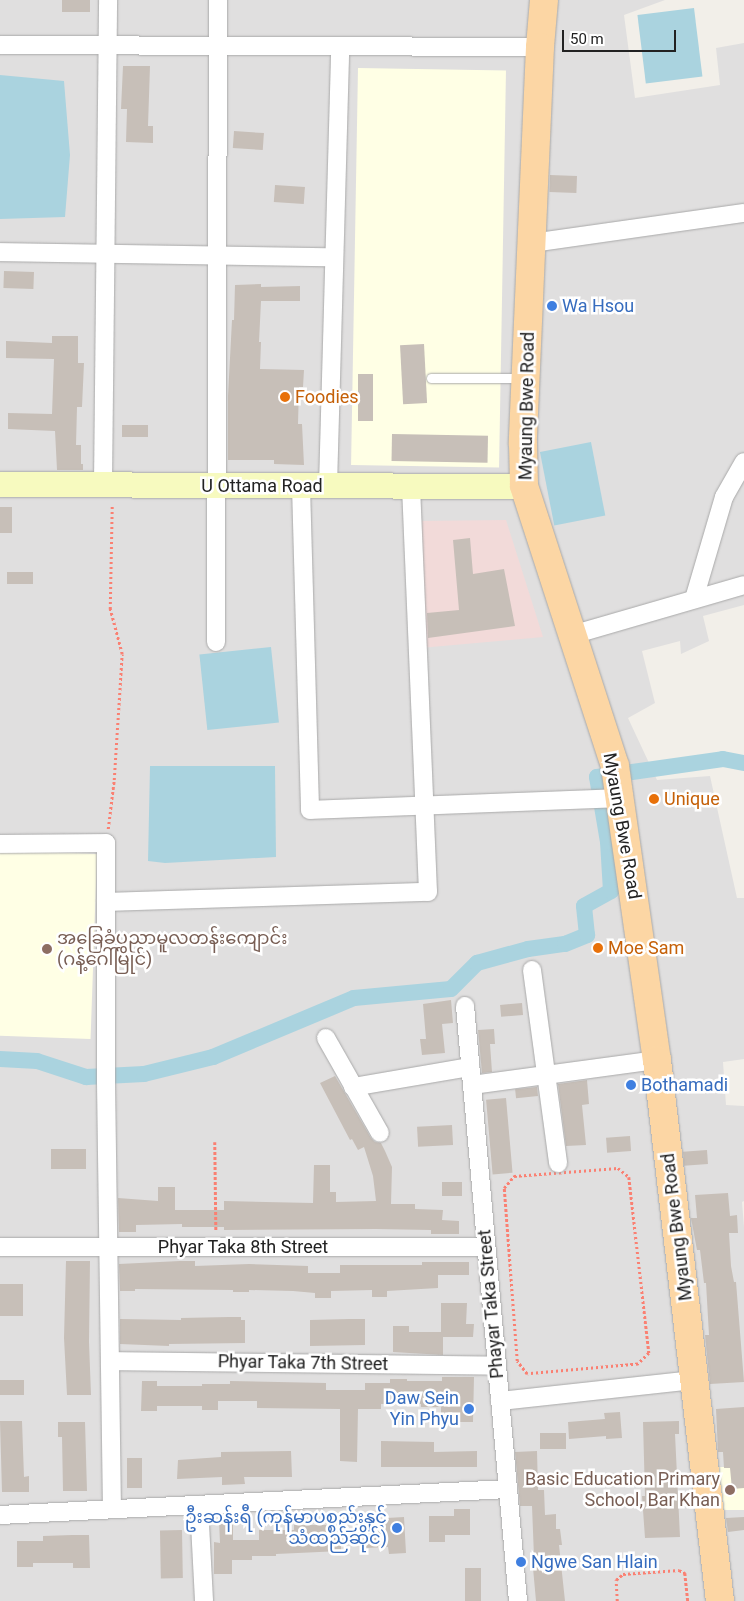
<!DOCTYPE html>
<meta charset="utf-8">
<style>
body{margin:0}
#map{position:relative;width:744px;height:1601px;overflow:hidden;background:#f2efe9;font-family:Roboto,"Noto Sans Myanmar",sans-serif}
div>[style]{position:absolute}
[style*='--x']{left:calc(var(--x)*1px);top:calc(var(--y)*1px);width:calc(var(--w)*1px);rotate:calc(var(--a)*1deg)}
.residential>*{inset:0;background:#e0dfdf}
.commercial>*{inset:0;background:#f2dad9}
.education>*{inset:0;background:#ffffe5;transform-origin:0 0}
.water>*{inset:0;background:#aad3df;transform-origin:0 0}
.canal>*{height:16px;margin:-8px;padding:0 8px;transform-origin:8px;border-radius:8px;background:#aad3df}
.building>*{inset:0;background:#c7bfb8;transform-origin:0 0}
.path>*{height:2.5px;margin-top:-1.25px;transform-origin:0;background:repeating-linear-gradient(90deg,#fa8072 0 2.5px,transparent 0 5px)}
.roads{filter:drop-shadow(0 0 1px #a9a9a9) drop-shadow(0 0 1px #a9a9a9)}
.lane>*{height:9px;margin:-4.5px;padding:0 4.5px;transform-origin:4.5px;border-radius:4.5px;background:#fff}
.street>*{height:18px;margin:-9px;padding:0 9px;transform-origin:9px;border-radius:9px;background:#fff}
.secondary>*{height:25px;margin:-12.5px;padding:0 12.5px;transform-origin:12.5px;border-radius:12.5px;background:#f7fabf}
.primary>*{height:28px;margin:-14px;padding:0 14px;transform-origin:14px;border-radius:14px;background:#fcd6a4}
.dots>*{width:14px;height:14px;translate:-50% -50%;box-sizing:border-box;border:2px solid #fff;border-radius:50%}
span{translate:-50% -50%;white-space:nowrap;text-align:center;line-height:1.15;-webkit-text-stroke:5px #fff;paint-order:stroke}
.shop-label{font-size:18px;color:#366cbe}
.left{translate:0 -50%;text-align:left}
.right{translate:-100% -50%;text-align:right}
.food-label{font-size:18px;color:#c56008}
.street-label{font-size:18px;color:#222}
.education-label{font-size:18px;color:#785e54}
.scale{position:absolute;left:562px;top:30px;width:114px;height:22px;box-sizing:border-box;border:2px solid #222;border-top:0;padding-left:6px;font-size:15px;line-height:18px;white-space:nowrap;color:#222;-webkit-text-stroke:4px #fff;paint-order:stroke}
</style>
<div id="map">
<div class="residential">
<div style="clip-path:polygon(0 0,665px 0,624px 15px,635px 98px,720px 85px,716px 48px,744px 43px,744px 605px,703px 616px,709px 641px,681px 654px,680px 641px,642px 651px,655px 703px,628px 718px,657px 780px,710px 776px,737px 898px,744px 898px,744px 1059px,723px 1062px,726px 1105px,744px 1106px,744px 1201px,742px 1202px,744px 1227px,744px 1601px,0 1601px)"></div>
</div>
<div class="commercial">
<div style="clip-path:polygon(506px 520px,543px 637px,420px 648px,415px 521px)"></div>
</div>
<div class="education">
<div style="left:358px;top:68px;width:148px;height:397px;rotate:1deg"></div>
<div style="left:97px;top:854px;width:185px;height:97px;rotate:92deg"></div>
<div style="left:744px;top:1467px;width:43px;height:29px;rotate:90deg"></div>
</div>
<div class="water">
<div style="left:694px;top:8px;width:69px;height:57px;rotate:83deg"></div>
<div style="clip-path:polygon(0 75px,64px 81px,70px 155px,65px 217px,0 219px)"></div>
<div style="left:591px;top:442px;width:75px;height:52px;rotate:79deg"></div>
<div style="left:271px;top:647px;width:76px;height:72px;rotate:84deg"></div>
<div style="clip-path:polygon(150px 766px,275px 766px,276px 857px,165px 863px,148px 861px)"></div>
</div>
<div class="canal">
<div style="--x:0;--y:1059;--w:37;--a:3"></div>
<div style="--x:37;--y:1061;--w:52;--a:18.1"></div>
<div style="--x:86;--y:1077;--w:58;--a:-3"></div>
<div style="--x:144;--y:1074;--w:71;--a:-13.8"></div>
<div style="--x:213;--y:1057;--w:153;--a:-22.7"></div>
<div style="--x:354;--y:998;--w:97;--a:-5.3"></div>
<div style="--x:451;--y:989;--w:37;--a:-45"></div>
<div style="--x:477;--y:963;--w:53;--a:-15.4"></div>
<div style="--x:528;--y:949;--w:37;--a:-8"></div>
<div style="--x:565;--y:944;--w:24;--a:-22"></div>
<div style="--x:587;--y:935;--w:29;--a:-96"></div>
<div style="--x:584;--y:906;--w:31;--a:-29"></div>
<div style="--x:611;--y:891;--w:49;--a:-93.5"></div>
<div style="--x:608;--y:842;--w:66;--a:-99.6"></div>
<div style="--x:597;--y:777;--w:127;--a:-8.1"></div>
<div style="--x:723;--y:759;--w:21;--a:11"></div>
</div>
<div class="building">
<div style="left:62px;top:0;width:28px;height:12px"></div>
<div style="clip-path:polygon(123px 66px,150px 66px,148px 126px,153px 126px,153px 143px,126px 142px,127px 109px,121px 109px)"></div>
<div style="left:234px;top:131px;width:30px;height:17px;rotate:4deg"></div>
<div style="left:550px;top:175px;width:27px;height:17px;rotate:2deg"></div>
<div style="left:275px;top:185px;width:30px;height:17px;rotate:4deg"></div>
<div style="left:4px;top:271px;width:30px;height:17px;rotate:2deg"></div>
<div style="clip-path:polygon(261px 284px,261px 287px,300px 286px,300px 301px,261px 301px,259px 342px,261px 342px,260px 369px,304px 370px,303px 387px,299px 387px,298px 424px,302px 424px,304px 465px,274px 464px,274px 460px,228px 460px,228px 396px,232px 320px,234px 320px,235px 285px)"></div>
<div style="clip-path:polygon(52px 336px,78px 336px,78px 363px,84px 363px,82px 407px,77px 407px,76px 445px,81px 445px,81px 464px,83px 464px,83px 470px,57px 470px,55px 431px,8px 429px,8px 413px,52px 414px,54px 359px,6px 358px,6px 341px,52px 343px)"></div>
<div style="left:424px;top:344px;width:59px;height:24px;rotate:87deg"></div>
<div style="left:358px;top:374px;width:15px;height:47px"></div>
<div style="left:122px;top:425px;width:26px;height:12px"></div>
<div style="left:392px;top:434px;width:96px;height:27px;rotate:1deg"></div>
<div style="left:0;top:507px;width:12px;height:26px"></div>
<div style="clip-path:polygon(470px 538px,473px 574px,504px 569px,515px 626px,428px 638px,427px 613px,459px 610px,453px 540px)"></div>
<div style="left:7px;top:572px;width:26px;height:12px"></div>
<div style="clip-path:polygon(451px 1000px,453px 1023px,442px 1024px,445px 1053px,422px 1055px,420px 1039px,426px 1039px,423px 1004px)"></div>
<div style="left:522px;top:1003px;width:12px;height:22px;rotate:85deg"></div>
<div style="clip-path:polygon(494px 1029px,495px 1044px,490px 1044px,492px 1072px,482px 1073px,478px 1030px)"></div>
<div style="clip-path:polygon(335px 1076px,371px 1138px,375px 1142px,381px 1143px,385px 1151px,392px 1167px,391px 1204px,415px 1204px,415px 1209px,443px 1210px,442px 1220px,459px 1221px,459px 1234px,431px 1234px,431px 1230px,376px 1229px,224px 1230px,224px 1227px,182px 1227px,182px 1224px,136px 1225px,136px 1232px,119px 1232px,118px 1198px,158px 1201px,158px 1187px,175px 1187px,175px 1210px,224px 1210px,224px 1201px,313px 1203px,314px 1165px,330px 1165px,330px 1192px,336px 1192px,336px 1202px,376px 1201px,373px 1176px,364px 1147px,358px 1150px,352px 1139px,350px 1140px,320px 1083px)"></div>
<div style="clip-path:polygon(587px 1080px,589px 1104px,582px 1105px,586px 1145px,566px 1146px,558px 1084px)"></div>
<div style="left:537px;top:1087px;width:9px;height:22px;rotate:84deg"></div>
<div style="left:506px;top:1098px;width:75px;height:20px;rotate:85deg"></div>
<div style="left:452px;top:1125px;width:20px;height:35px;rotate:87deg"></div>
<div style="left:630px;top:1136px;width:15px;height:24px;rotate:86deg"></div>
<div style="left:51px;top:1149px;width:35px;height:20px"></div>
<div style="left:707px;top:1150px;width:14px;height:24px;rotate:86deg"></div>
<div style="left:462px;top:1182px;width:14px;height:20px;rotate:90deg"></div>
<div style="clip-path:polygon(728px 1193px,730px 1216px,737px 1215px,738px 1233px,729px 1233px,731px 1266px,734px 1282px,736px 1282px,744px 1382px,710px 1384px,705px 1335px,709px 1335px,706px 1283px,704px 1283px,700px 1250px,697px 1250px,691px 1218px,697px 1218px,695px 1195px)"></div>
<div style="clip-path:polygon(66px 1261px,90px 1261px,89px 1342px,91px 1395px,67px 1395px,64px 1338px)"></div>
<div style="clip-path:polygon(180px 1261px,195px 1261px,195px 1266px,249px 1264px,308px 1266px,308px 1273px,340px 1273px,340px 1265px,422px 1265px,422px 1262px,469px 1262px,469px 1275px,438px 1275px,438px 1288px,387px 1291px,387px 1297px,372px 1297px,372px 1290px,331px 1291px,331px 1298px,315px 1298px,315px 1293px,293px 1291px,249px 1290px,249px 1292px,233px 1292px,233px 1290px,135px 1289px,135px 1291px,120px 1291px,119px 1264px)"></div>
<div style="left:0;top:1284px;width:23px;height:32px"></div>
<div style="clip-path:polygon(441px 1303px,467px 1303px,466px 1324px,474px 1324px,473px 1337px,443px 1337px,443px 1355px,393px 1352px,393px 1326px,409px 1326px,409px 1332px,441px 1332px)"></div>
<div style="clip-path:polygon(229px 1317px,241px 1317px,241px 1320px,245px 1320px,245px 1343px,169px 1344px,169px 1346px,120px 1344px,120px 1319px,181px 1320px,181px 1318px)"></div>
<div style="clip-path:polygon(349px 1319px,365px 1319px,365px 1345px,310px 1346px,310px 1320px)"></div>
<div style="clip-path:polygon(442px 1377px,474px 1377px,473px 1422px,441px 1422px,441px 1407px,421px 1407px,421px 1404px,381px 1404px,381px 1409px,358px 1409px,357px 1462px,340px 1461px,340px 1409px,257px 1408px,257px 1401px,218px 1401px,218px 1410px,202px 1410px,202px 1406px,157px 1406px,157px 1411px,141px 1411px,142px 1381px,157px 1381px,157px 1386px,202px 1386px,202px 1384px,230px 1384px,230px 1381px,326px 1383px,326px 1390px,365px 1390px,365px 1383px,390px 1383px,390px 1379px,407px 1379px,407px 1381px,442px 1381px)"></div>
<div style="left:0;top:1380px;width:24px;height:15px"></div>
<div style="clip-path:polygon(744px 1407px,744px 1488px,732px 1489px,730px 1468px,724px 1468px,723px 1452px,718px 1452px,716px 1409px)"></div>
<div style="clip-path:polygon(620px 1412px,622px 1438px,606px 1439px,606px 1436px,569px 1439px,568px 1422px,605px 1419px,604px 1413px)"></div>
<div style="clip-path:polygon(0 1421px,22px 1421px,24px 1477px,29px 1476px,29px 1492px,2px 1492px)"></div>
<div style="clip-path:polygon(679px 1421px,679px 1434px,675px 1434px,680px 1537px,645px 1538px,642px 1496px,645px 1496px,643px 1422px)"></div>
<div style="clip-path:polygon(58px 1422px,85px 1422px,87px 1491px,63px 1491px,62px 1437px,58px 1437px)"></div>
<div style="left:540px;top:1433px;width:26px;height:16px"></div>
<div style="clip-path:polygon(381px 1441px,434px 1442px,434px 1452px,477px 1451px,477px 1467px,381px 1467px)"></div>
<div style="clip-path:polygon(291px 1451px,292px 1477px,244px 1477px,245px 1484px,222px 1485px,222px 1477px,177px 1479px,178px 1460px,221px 1457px,221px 1452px)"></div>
<div style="clip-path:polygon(537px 1451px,538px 1490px,544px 1490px,545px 1515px,556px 1514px,556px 1529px,560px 1529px,562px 1545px,559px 1545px,565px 1601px,536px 1601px,532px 1557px,534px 1557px,532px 1506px,520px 1506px,515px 1452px)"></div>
<div style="left:127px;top:1458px;width:15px;height:30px"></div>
<div style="clip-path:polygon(454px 1509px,470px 1509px,470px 1535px,445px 1535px,445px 1542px,429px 1542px,429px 1516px,454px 1516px)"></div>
<div style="clip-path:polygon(404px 1517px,406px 1553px,389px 1554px,388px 1547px,364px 1548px,364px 1522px,387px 1522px,387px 1518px)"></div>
<div style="clip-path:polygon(744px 1517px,744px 1530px,728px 1532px,726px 1518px)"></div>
<div style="clip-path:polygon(219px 1520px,233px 1520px,233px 1540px,259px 1540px,259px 1530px,294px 1530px,294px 1525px,341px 1525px,341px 1551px,276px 1554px,276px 1556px,252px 1556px,252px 1560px,232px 1560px,232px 1574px,214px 1574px,214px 1542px,220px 1543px)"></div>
<div style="left:182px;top:1530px;width:48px;height:22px;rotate:89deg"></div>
<div style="clip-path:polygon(72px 1535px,89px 1535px,90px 1568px,73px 1568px,73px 1563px,33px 1563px,33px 1567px,17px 1567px,17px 1541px,43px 1541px,43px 1536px)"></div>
<div style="left:465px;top:1568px;width:16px;height:33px"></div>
</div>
<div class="path">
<div style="--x:108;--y:829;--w:49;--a:-83"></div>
<div style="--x:114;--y:780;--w:126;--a:-86.4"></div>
<div style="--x:122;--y:654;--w:47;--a:-104.9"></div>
<div style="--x:110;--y:609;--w:105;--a:-88.9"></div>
<div style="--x:215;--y:1142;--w:88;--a:89.3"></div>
<div style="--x:618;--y:1168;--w:14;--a:39"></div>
<div style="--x:629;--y:1177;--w:177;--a:83.5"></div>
<div style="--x:649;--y:1353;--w:16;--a:135"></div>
<div style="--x:638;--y:1364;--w:111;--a:174.9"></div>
<div style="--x:527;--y:1374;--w:16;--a:-128"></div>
<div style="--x:517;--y:1361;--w:173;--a:-94.3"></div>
<div style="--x:504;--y:1188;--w:16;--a:-50"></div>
<div style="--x:514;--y:1176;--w:104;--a:-4.4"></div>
<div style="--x:617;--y:1601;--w:21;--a:-93"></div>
<div style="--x:616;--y:1580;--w:9;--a:-41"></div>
<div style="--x:623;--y:1574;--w:56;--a:-4.1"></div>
<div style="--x:679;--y:1570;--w:7;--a:27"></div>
<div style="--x:685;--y:1573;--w:28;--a:84"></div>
</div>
<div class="roads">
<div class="lane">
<div style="--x:431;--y:378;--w:92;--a:0"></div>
</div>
<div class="street">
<div style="--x:0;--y:45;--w:540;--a:0.21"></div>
<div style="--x:532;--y:243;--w:214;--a:-8.1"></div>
<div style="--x:0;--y:252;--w:334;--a:0.9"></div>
<div style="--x:103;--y:485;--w:485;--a:-89.4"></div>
<div style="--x:301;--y:486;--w:324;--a:88.4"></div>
<div style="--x:310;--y:810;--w:310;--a:-2.2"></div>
<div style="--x:328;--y:486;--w:440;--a:-88.4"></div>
<div style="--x:694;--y:599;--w:106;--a:-73.6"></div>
<div style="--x:724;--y:497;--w:40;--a:-60.3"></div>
<div style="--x:572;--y:635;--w:179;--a:-16.2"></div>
<div style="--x:216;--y:642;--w:642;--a:-89.82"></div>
<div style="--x:0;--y:844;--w:106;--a:-0.5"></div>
<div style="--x:106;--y:843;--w:239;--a:90"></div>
<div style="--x:106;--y:1082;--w:427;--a:89.2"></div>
<div style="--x:106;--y:902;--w:322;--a:-1.8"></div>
<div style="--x:428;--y:892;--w:406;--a:-92.4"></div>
<div style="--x:532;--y:970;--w:195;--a:82.3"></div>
<div style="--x:465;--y:1006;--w:597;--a:84.91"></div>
<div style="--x:326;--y:1038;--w:109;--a:60.4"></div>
<div style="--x:472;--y:1085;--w:187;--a:-7.7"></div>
<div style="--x:353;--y:1087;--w:119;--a:-9.7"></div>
<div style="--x:0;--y:1247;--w:486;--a:0"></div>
<div style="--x:110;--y:1361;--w:386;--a:0.7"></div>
<div style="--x:500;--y:1401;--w:195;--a:-6.2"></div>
<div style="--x:199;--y:1505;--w:96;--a:87"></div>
<div style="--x:0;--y:1515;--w:509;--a:-2.93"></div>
</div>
<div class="secondary">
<div style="--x:0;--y:484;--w:524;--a:0.22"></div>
</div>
<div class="primary">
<div style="--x:544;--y:0;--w:47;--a:94.9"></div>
<div style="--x:540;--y:47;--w:397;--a:92.5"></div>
<div style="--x:523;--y:444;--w:42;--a:88.6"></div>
<div style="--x:524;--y:486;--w:294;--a:72"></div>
<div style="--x:615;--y:766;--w:297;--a:81.9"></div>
<div style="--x:657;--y:1060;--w:545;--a:83.36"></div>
</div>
</div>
<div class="dots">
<div style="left:552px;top:306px;background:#3f7fe0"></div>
<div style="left:285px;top:397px;background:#e8710a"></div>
<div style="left:654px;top:799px;background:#e8710a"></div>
<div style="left:598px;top:948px;background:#e8710a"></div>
<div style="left:47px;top:949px;background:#8d6e63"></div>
<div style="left:631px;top:1085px;background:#3f7fe0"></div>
<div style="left:469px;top:1409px;background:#3f7fe0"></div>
<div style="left:730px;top:1490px;background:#8d6e63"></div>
<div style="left:397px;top:1528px;background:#3f7fe0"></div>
<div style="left:521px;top:1562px;background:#3f7fe0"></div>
</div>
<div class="shop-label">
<span class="left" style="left:562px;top:306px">Wa Hsou</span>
<span class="left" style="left:641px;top:1085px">Bothamadi</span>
<span class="right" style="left:459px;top:1409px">Daw Sein<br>Yin Phyu</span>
<span class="right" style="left:387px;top:1528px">ဦးဆန်းရီ (ကုန်မာပစ္စည်းနှင့်<br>သံထည်ဆိုင်)</span>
<span class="left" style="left:531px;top:1562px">Ngwe San Hlain</span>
</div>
<div class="food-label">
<span class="left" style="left:295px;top:397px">Foodies</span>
<span class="left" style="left:664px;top:799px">Unique</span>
<span class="left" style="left:608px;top:948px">Moe Sam</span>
</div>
<div class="street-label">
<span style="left:527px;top:406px;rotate:-89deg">Myaung Bwe Road</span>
<span style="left:262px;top:486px">U Ottama Road</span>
<span style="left:622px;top:826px;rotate:80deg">Myaung Bwe Road</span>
<span style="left:677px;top:1227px;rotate:-97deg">Myaung Bwe Road</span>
<span style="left:243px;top:1247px">Phyar Taka 8th Street</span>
<span style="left:491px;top:1304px;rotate:-95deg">Phayar Taka Street</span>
<span style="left:303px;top:1363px;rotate:1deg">Phyar Taka 7th Street</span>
</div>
<div class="education-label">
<span class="left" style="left:57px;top:949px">အခြေခံပညာမူလတန်းကျောင်း<br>(ဂန့်ဂေါ်မြိုင်)</span>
<span class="right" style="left:720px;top:1490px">Basic Education Primary<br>School, Bar Khan</span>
</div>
<div class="scale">50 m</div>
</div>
